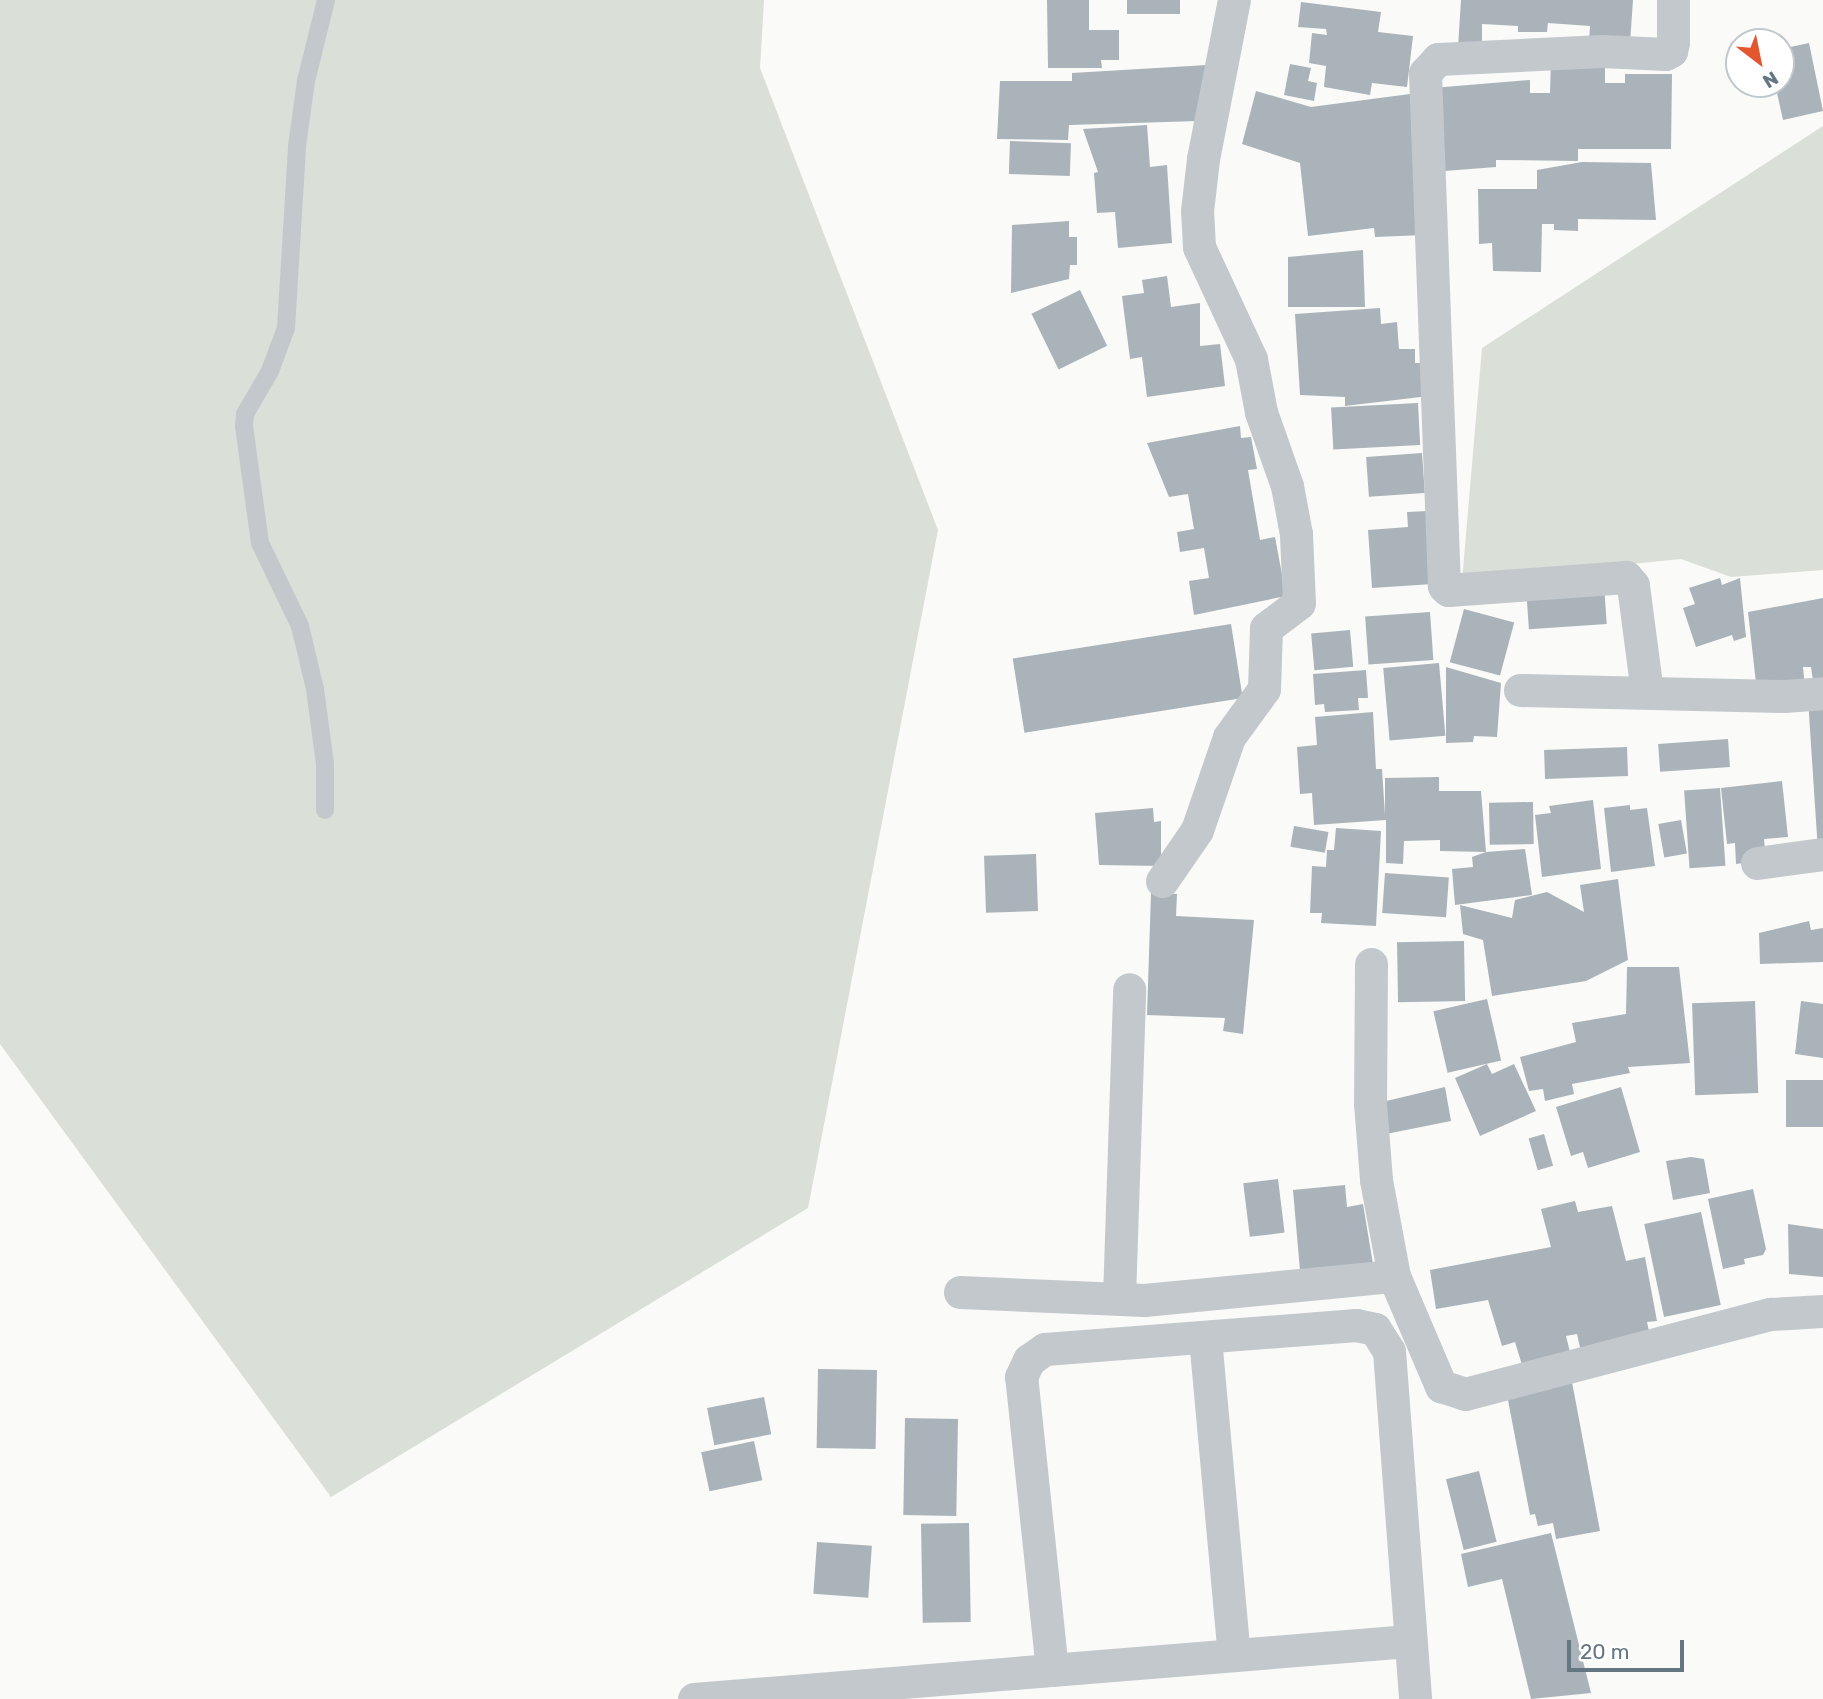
<!DOCTYPE html>
<style>
body{margin:0}
#map{position:relative;width:1823px;height:1699px;overflow:hidden;background:#fafaf8;font-family:Rubik,sans-serif}
div>[style]{position:absolute}
[style*='--x']{left:calc(var(--x)*1px);top:calc(var(--y)*1px);width:calc(var(--w)*1px);rotate:calc(var(--a)*1deg)}
.green>*{inset:0;background:#dadfd7}
.building>*{inset:0;background:#aab3b9;transform-origin:0 0}
.service>*{height:18px;margin:-9px;padding:0 9px;transform-origin:9px;border-radius:9px;background:#c3c8cc}
.minor>*{height:33px;margin:-16.5px;padding:0 16.5px;transform-origin:16.5px;border-radius:16.5px;background:#c3c8cc}
span{translate:-50% -50%;white-space:nowrap;text-align:center;line-height:1.15;-webkit-text-stroke:7px #fff;paint-order:stroke}
.north{position:absolute;left:1725px;top:28px;width:70px;height:70px;box-sizing:border-box;background:#fff;border:2px solid #c1c8cd;border-radius:50%;rotate:148deg;font-size:19px;font-weight:700;line-height:28px;text-align:center;color:#657683}
.north::after{content:'';display:block;margin:auto;width:24px;height:32px;background:#e4572e;clip-path:polygon(50% 0,100% 100%,50% 72%,0 100%)}
.scale{position:absolute;left:1567px;top:1640px;width:117px;height:32px;box-sizing:border-box;border:4px solid #657683;border-top:0;padding-left:9px;font-size:21px;line-height:24px;white-space:nowrap;color:#657683;-webkit-text-stroke:5px #fff;paint-order:stroke}
</style>
<div id="map">
<div class="green">
<div style="clip-path:polygon(0 0,764px 0,760px 68px,938px 530px,808px 1208px,331px 1497px,0 1044px)"></div>
<div style="clip-path:polygon(1823px 126px,1823px 570px,1731px 577px,1681px 559px,1462px 581px,1482px 348px)"></div>
</div>
<div class="building">
<div style="clip-path:polygon(1047px 0,1089px 0,1089px 30px,1119px 30px,1119px 60px,1101px 60px,1102px 68px,1048px 68px)"></div>
<div style="left:1127px;top:0;width:53px;height:14px"></div>
<div style="clip-path:polygon(1461px 0,1633px 0,1630px 43px,1589px 41px,1590px 26px,1548px 23px,1547px 32px,1518px 32px,1518px 26px,1482px 24px,1482px 48px,1458px 47px)"></div>
<div style="clip-path:polygon(1301px 2px,1381px 12px,1378px 32px,1413px 36px,1407px 87px,1372px 83px,1370px 95px,1324px 87px,1326px 66px,1309px 63px,1312px 33px,1327px 35px,1326px 29px,1298px 27px)"></div>
<div style="clip-path:polygon(1809px 43px,1823px 111px,1783px 120px,1775px 84px,1781px 84px,1781px 49px)"></div>
<div style="clip-path:polygon(1605px 53px,1605px 83px,1625px 83px,1625px 74px,1672px 74px,1671px 149px,1578px 149px,1578px 161px,1496px 160px,1496px 167px,1432px 172px,1432px 88px,1530px 80px,1530px 93px,1550px 93px,1551px 59px)"></div>
<div style="clip-path:polygon(1290px 64px,1311px 68px,1308px 81px,1317px 83px,1314px 101px,1284px 95px)"></div>
<div style="clip-path:polygon(1207px 65px,1198px 121px,1069px 125px,1068px 140px,997px 139px,1000px 81px,1072px 81px,1072px 73px)"></div>
<div style="clip-path:polygon(1256px 91px,1311px 107px,1410px 94px,1424px 235px,1375px 237px,1374px 228px,1308px 236px,1300px 163px,1242px 144px)"></div>
<div style="clip-path:polygon(1147px 125px,1150px 167px,1167px 165px,1172px 243px,1118px 248px,1115px 212px,1097px 213px,1094px 173px,1098px 172px,1083px 129px)"></div>
<div style="left:1010px;top:141px;width:61px;height:33px;rotate:2deg"></div>
<div style="clip-path:polygon(1582px 162px,1651px 163px,1656px 220px,1578px 219px,1578px 231px,1554px 230px,1554px 224px,1542px 224px,1541px 272px,1493px 271px,1492px 243px,1479px 244px,1478px 189px,1537px 189px,1537px 170px)"></div>
<div style="clip-path:polygon(1069px 221px,1069px 237px,1077px 237px,1077px 265px,1070px 265px,1069px 279px,1011px 293px,1012px 225px)"></div>
<div style="clip-path:polygon(1363px 250px,1365px 307px,1288px 307px,1288px 257px)"></div>
<div style="clip-path:polygon(1167px 276px,1171px 307px,1200px 303px,1200px 346px,1220px 344px,1225px 386px,1147px 397px,1142px 357px,1130px 359px,1122px 296px,1144px 293px,1142px 280px)"></div>
<div style="left:1080px;top:290px;width:62px;height:54px;rotate:64deg"></div>
<div style="clip-path:polygon(1380px 308px,1381px 324px,1397px 322px,1399px 349px,1415px 349px,1415px 363px,1427px 363px,1429px 396px,1345px 406px,1345px 397px,1300px 395px,1295px 314px)"></div>
<div style="left:1418px;top:403px;width:42px;height:87px;rotate:87deg"></div>
<div style="clip-path:polygon(1240px 426px,1241px 438px,1251px 437px,1257px 469px,1248px 470px,1260px 540px,1275px 537px,1286px 596px,1194px 615px,1189px 581px,1209px 578px,1204px 548px,1180px 552px,1177px 532px,1194px 529px,1188px 494px,1169px 497px,1147px 443px)"></div>
<div style="left:1422px;top:453px;width:40px;height:56px;rotate:86deg"></div>
<div style="clip-path:polygon(1428px 511px,1433px 584px,1372px 588px,1368px 530px,1408px 527px,1407px 512px)"></div>
<div style="clip-path:polygon(1720px 578px,1722px 585px,1740px 578px,1746px 637px,1734px 641px,1732px 635px,1696px 647px,1683px 608px,1695px 604px,1689px 588px)"></div>
<div style="left:1604px;top:585px;width:39px;height:78px;rotate:86deg"></div>
<div style="clip-path:polygon(1823px 598px,1823px 687px,1814px 688px,1811px 667px,1803px 667px,1805px 688px,1757px 692px,1748px 612px)"></div>
<div style="left:1464px;top:609px;width:52px;height:55px;rotate:15deg"></div>
<div style="left:1430px;top:612px;width:48px;height:65px;rotate:86deg"></div>
<div style="left:1231px;top:624px;width:75px;height:221px;rotate:81deg"></div>
<div style="left:1350px;top:630px;width:37px;height:39px;rotate:85deg"></div>
<div style="left:1439px;top:663px;width:73px;height:56px;rotate:85deg"></div>
<div style="clip-path:polygon(1446px 667px,1501px 683px,1497px 737px,1474px 736px,1473px 742px,1446px 743px)"></div>
<div style="clip-path:polygon(1366px 670px,1368px 698px,1358px 698px,1359px 710px,1325px 712px,1324px 704px,1315px 705px,1313px 674px)"></div>
<div style="clip-path:polygon(1823px 697px,1823px 850px,1818px 851px,1808px 699px)"></div>
<div style="clip-path:polygon(1373px 712px,1376px 769px,1382px 769px,1385px 815px,1385px 778px,1439px 777px,1439px 791px,1481px 791px,1486px 852px,1440px 851px,1440px 840px,1404px 841px,1403px 864px,1386px 863px,1386px 820px,1314px 825px,1312px 793px,1300px 794px,1297px 747px,1317px 745px,1315px 717px)"></div>
<div style="left:1728px;top:739px;width:28px;height:70px;rotate:86deg"></div>
<div style="left:1627px;top:747px;width:29px;height:83px;rotate:88deg"></div>
<div style="clip-path:polygon(1782px 781px,1788px 837px,1764px 839px,1766px 860px,1736px 864px,1735px 843px,1727px 844px,1721px 788px)"></div>
<div style="left:1720px;top:788px;width:78px;height:36px;rotate:86deg"></div>
<div style="clip-path:polygon(1593px 800px,1601px 869px,1542px 877px,1535px 815px,1551px 813px,1549px 806px)"></div>
<div style="left:1533px;top:802px;width:42px;height:44px;rotate:89deg"></div>
<div style="clip-path:polygon(1630px 805px,1630px 810px,1647px 808px,1655px 866px,1611px 872px,1604px 808px)"></div>
<div style="clip-path:polygon(1153px 808px,1154px 822px,1161px 821px,1161px 866px,1099px 865px,1095px 813px)"></div>
<div style="left:1681px;top:820px;width:34px;height:23px;rotate:80deg"></div>
<div style="left:1294px;top:826px;width:35px;height:21px;rotate:10deg"></div>
<div style="clip-path:polygon(1336px 828px,1381px 831px,1376px 926px,1321px 923px,1322px 913px,1310px 913px,1312px 866px,1326px 867px,1327px 850px,1334px 850px)"></div>
<div style="clip-path:polygon(1525px 849px,1532px 895px,1455px 905px,1452px 869px,1473px 867px,1472px 857px,1486px 852px)"></div>
<div style="left:1036px;top:854px;width:57px;height:52px;rotate:88deg"></div>
<div style="left:1385px;top:873px;width:64px;height:40px;rotate:4deg"></div>
<div style="clip-path:polygon(1618px 879px,1628px 960px,1586px 981px,1492px 996px,1483px 940px,1463px 934px,1460px 905px,1512px 918px,1515px 900px,1547px 892px,1584px 912px,1580px 885px)"></div>
<div style="clip-path:polygon(1151px 893px,1177px 894px,1176px 916px,1254px 920px,1243px 1034px,1223px 1031px,1225px 1018px,1147px 1015px)"></div>
<div style="clip-path:polygon(1809px 921px,1811px 930px,1823px 928px,1823px 962px,1760px 964px,1759px 933px)"></div>
<div style="left:1464px;top:941px;width:60px;height:67px;rotate:89deg"></div>
<div style="clip-path:polygon(1627px 967px,1679px 967px,1690px 1063px,1628px 1067px,1630px 1073px,1572px 1084px,1574px 1094px,1545px 1101px,1543px 1089px,1529px 1091px,1520px 1057px,1576px 1042px,1572px 1023px,1626px 1014px)"></div>
<div style="left:1487px;top:999px;width:63px;height:55px;rotate:77deg"></div>
<div style="left:1755px;top:1001px;width:92px;height:63px;rotate:88deg"></div>
<div style="clip-path:polygon(1801px 1001px,1823px 1004px,1823px 1058px,1795px 1054px)"></div>
<div style="clip-path:polygon(1487px 1064px,1492px 1074px,1514px 1064px,1536px 1111px,1480px 1136px,1455px 1078px)"></div>
<div style="left:1823px;top:1080px;width:47px;height:37px;rotate:90deg"></div>
<div style="clip-path:polygon(1445px 1087px,1451px 1121px,1376px 1136px,1378px 1103px)"></div>
<div style="clip-path:polygon(1621px 1087px,1640px 1152px,1588px 1168px,1583px 1152px,1571px 1156px,1556px 1107px)"></div>
<div style="left:1544px;top:1134px;width:33px;height:16px;rotate:74deg"></div>
<div style="clip-path:polygon(1691px 1157px,1704px 1159px,1710px 1193px,1673px 1200px,1666px 1161px)"></div>
<div style="left:1278px;top:1179px;width:54px;height:35px;rotate:83deg"></div>
<div style="clip-path:polygon(1345px 1185px,1347px 1207px,1363px 1204px,1373px 1264px,1300px 1271px,1293px 1190px)"></div>
<div style="clip-path:polygon(1753px 1189px,1766px 1249px,1763px 1255px,1744px 1259px,1745px 1264px,1723px 1269px,1708px 1199px)"></div>
<div style="clip-path:polygon(1575px 1201px,1578px 1212px,1612px 1206px,1626px 1261px,1645px 1257px,1657px 1321px,1647px 1322px,1650px 1336px,1581px 1352px,1577px 1334px,1566px 1336px,1570px 1352px,1522px 1365px,1515px 1342px,1502px 1346px,1488px 1300px,1436px 1309px,1430px 1270px,1551px 1247px,1541px 1209px)"></div>
<div style="left:1701px;top:1212px;width:95px;height:58px;rotate:78deg"></div>
<div style="clip-path:polygon(1788px 1224px,1823px 1229px,1823px 1277px,1789px 1274px)"></div>
<div style="left:818px;top:1369px;width:59px;height:79px;rotate:1deg"></div>
<div style="clip-path:polygon(1572px 1382px,1600px 1531px,1556px 1539px,1553px 1523px,1538px 1526px,1535px 1514px,1530px 1515px,1507px 1395px)"></div>
<div style="left:764px;top:1397px;width:38px;height:58px;rotate:79deg"></div>
<div style="left:905px;top:1418px;width:53px;height:97px;rotate:1deg"></div>
<div style="left:754px;top:1441px;width:40px;height:54px;rotate:78deg"></div>
<div style="left:1479px;top:1471px;width:73px;height:34px;rotate:76deg"></div>
<div style="left:969px;top:1523px;width:99px;height:48px;rotate:89deg"></div>
<div style="clip-path:polygon(1551px 1533px,1591px 1693px,1531px 1699px,1502px 1579px,1468px 1587px,1461px 1554px)"></div>
<div style="left:817px;top:1542px;width:55px;height:52px;rotate:4deg"></div>
</div>
<div class="service">
<div style="--x:325;--y:810;--w:46;--a:-90"></div>
<div style="--x:325;--y:764;--w:76;--a:-97.6"></div>
<div style="--x:315;--y:689;--w:65;--a:-103.4"></div>
<div style="--x:300;--y:626;--w:92;--a:-115.7"></div>
<div style="--x:260;--y:543;--w:118;--a:-97.8"></div>
<div style="--x:244;--y:426;--w:12;--a:-85"></div>
<div style="--x:245;--y:414;--w:50;--a:-59.8"></div>
<div style="--x:270;--y:371;--w:46;--a:-69.6"></div>
<div style="--x:286;--y:328;--w:182;--a:-86.5"></div>
<div style="--x:297;--y:146;--w:66;--a:-82.1"></div>
<div style="--x:306;--y:81;--w:83;--a:-76.1"></div>
</div>
<div class="minor">
<div style="--x:1520;--y:690;--w:264;--a:1.3"></div>
<div style="--x:1784;--y:696;--w:39;--a:-4"></div>
<div style="--x:1647;--y:692;--w:108;--a:-97.5"></div>
<div style="--x:1633;--y:585;--w:11;--a:-131"></div>
<div style="--x:1626;--y:577;--w:178;--a:175.8"></div>
<div style="--x:1448;--y:590;--w:6;--a:-135"></div>
<div style="--x:1444;--y:586;--w:513;--a:-92.12"></div>
<div style="--x:1425;--y:73;--w:19;--a:-47"></div>
<div style="--x:1438;--y:59;--w:164;--a:-2.8"></div>
<div style="--x:1602;--y:51;--w:63;--a:2.7"></div>
<div style="--x:1665;--y:54;--w:7;--a:-27"></div>
<div style="--x:1671;--y:51;--w:9;--a:-77"></div>
<div style="--x:1673;--y:42;--w:42;--a:-90"></div>
<div style="--x:1757;--y:863;--w:67;--a:-7.8"></div>
<div style="--x:1162;--y:881;--w:62;--a:-55.5"></div>
<div style="--x:1197;--y:830;--w:98;--a:-71"></div>
<div style="--x:1229;--y:737;--w:59;--a:-53.9"></div>
<div style="--x:1264;--y:689;--w:61;--a:-88.1"></div>
<div style="--x:1266;--y:628;--w:41;--a:-37.1"></div>
<div style="--x:1299;--y:603;--w:69;--a:-92.5"></div>
<div style="--x:1296;--y:534;--w:49;--a:-100.6"></div>
<div style="--x:1287;--y:486;--w:78;--a:-109.4"></div>
<div style="--x:1261;--y:412;--w:54;--a:-100.7"></div>
<div style="--x:1251;--y:359;--w:123;--a:-114.9"></div>
<div style="--x:1199;--y:247;--w:36;--a:-93"></div>
<div style="--x:1197;--y:211;--w:52;--a:-83.4"></div>
<div style="--x:1203;--y:159;--w:162;--a:-79"></div>
<div style="--x:1371;--y:964;--w:139;--a:90.4"></div>
<div style="--x:1370;--y:1103;--w:77;--a:85.5"></div>
<div style="--x:1376;--y:1180;--w:98;--a:79.4"></div>
<div style="--x:1394;--y:1276;--w:120;--a:66.9"></div>
<div style="--x:1441;--y:1386;--w:25;--a:18"></div>
<div style="--x:1465;--y:1394;--w:316;--a:-14.7"></div>
<div style="--x:1771;--y:1314;--w:52;--a:-3.3"></div>
<div style="--x:960;--y:1292;--w:184;--a:2.5"></div>
<div style="--x:1144;--y:1300;--w:251;--a:-5.5"></div>
<div style="--x:1119;--y:1298;--w:309;--a:-88.1"></div>
<div style="--x:1205;--y:1338;--w:318;--a:84.8"></div>
<div style="--x:1052;--y:1670;--w:295;--a:-96"></div>
<div style="--x:1021;--y:1377;--w:19;--a:-65"></div>
<div style="--x:1029;--y:1360;--w:19;--a:-35"></div>
<div style="--x:1045;--y:1349;--w:312;--a:-4.4"></div>
<div style="--x:1356;--y:1325;--w:19;--a:12"></div>
<div style="--x:1375;--y:1329;--w:26;--a:58"></div>
<div style="--x:1389;--y:1351;--w:349;--a:85.7"></div>
<div style="--x:694;--y:1699;--w:717;--a:-4.64"></div>
</div>
<div class="north">N</div>
<div class="scale">20 m</div>
</div>
